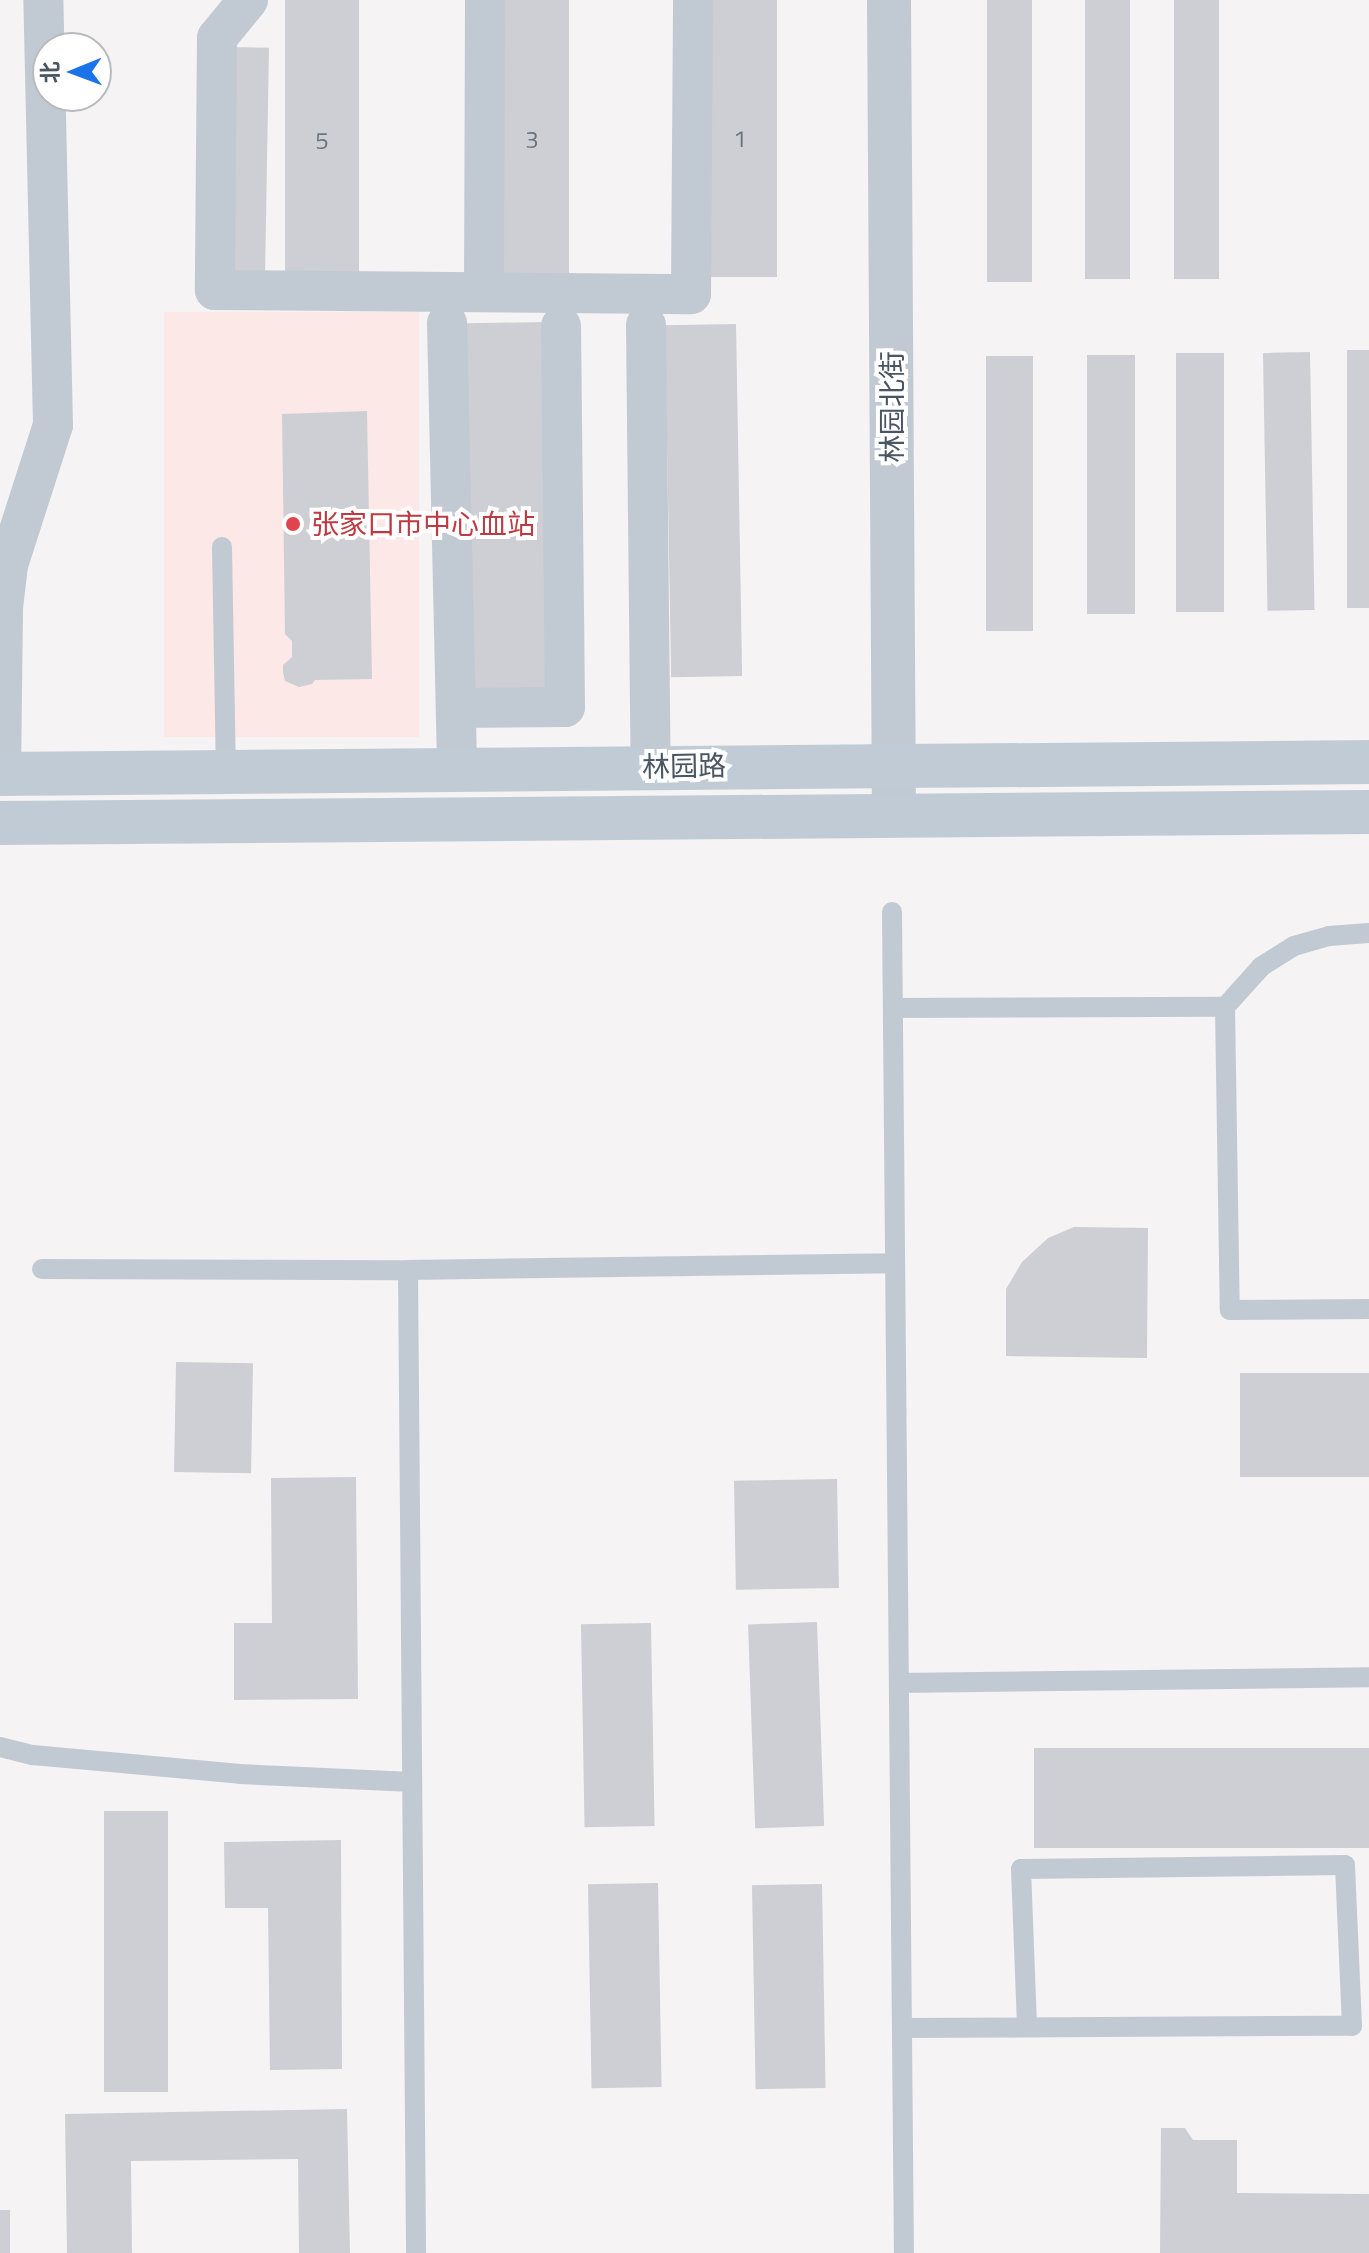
<!DOCTYPE html>
<meta charset="utf-8">
<style>
body{margin:0}
#map{position:relative;width:1369px;height:2253px;overflow:hidden;background:#f5f3f3;font-family:"Titillium Web","Noto Sans SC",sans-serif}
div>[style]{position:absolute}
[style*='--x']{left:calc(var(--x)*1px);top:calc(var(--y)*1px);width:calc(var(--w)*1px);rotate:calc(var(--a)*1deg)}
.medical>*{inset:0;background:#fce8e6;transform-origin:0 0}
.building>*{inset:0;background:#cdcfd5;transform-origin:0 0}
.service>*{height:20px;margin:-10px;padding:0 10px;transform-origin:10px;border-radius:10px;background:#c1cad2}
.minor>*{height:40px;margin:-20px;padding:0 20px;transform-origin:20px;border-radius:20px;background:#c1cad2}
.tertiary>*{height:44px;margin:-22px;padding:0 22px;transform-origin:22px;border-radius:22px;background:#c1cad2}
.secondary>*{height:44px;margin:-22px;padding:0 22px;transform-origin:22px;border-radius:22px;background:#c1cbd6}
.dots>*{width:22px;height:22px;translate:-50% -50%;box-sizing:border-box;border:4px solid #fff;border-radius:50%}
span{translate:-50% -50%;white-space:nowrap;text-align:center;line-height:1.15;-webkit-text-stroke:8px #fff;paint-order:stroke}
.number-label{font-size:24px;color:#6b747e}
.number-label span{-webkit-text-stroke-width:0}
.street-label{font-size:28px;color:#4a5661}
.health-label{font-size:28px;color:#be3a42}
.left{translate:0 -50%;text-align:left}
.north{position:absolute;left:32px;top:32px;width:80px;height:80px;box-sizing:border-box;background:#fff;border:2px solid #b7bbc0;border-radius:50%;rotate:269deg;font-size:22px;font-weight:700;line-height:32px;text-align:center;color:#4a5661}
.north::after{content:'';display:block;margin:auto;width:28px;height:36px;background:#1a73e8;clip-path:polygon(50% 0,100% 100%,50% 72%,0 100%)}
</style>
<div id="map">
<div class="medical">
<div style="left:164px;top:312px;width:255px;height:425px"></div>
</div>
<div class="building">
<div style="left:285px;top:0;width:74px;height:281px"></div>
<div style="left:494px;top:0;width:75px;height:281px"></div>
<div style="left:703px;top:0;width:74px;height:277px"></div>
<div style="left:987px;top:0;width:45px;height:282px"></div>
<div style="left:1085px;top:0;width:45px;height:279px"></div>
<div style="left:1174px;top:0;width:45px;height:279px"></div>
<div style="left:228px;top:47px;width:41px;height:225px;rotate:1deg"></div>
<div style="left:544px;top:322px;width:373px;height:90px;rotate:89deg"></div>
<div style="left:736px;top:324px;width:352px;height:71px;rotate:89deg"></div>
<div style="left:1347px;top:350px;width:22px;height:258px"></div>
<div style="left:1310px;top:352px;width:258px;height:47px;rotate:89deg"></div>
<div style="left:1224px;top:353px;width:259px;height:48px;rotate:90deg"></div>
<div style="left:1087px;top:355px;width:48px;height:259px"></div>
<div style="left:986px;top:356px;width:47px;height:275px"></div>
<div style="clip-path:polygon(367px 411px,372px 679px,315px 680px,312px 684px,299px 687px,285px 681px,283px 672px,283px 665px,292px 657px,292px 641px,285px 634px,282px 414px)"></div>
<div style="clip-path:polygon(1074px 1227px,1148px 1228px,1147px 1358px,1006px 1356px,1006px 1289px,1022px 1262px,1048px 1238px)"></div>
<div style="left:176px;top:1362px;width:77px;height:110px;rotate:1deg"></div>
<div style="left:1369px;top:1373px;width:104px;height:129px;rotate:90deg"></div>
<div style="clip-path:polygon(356px 1477px,358px 1699px,234px 1700px,234px 1623px,272px 1623px,271px 1478px)"></div>
<div style="left:837px;top:1479px;width:109px;height:103px;rotate:89deg"></div>
<div style="left:817px;top:1622px;width:204px;height:69px;rotate:88deg"></div>
<div style="left:651px;top:1623px;width:203px;height:70px;rotate:89deg"></div>
<div style="left:1369px;top:1748px;width:100px;height:335px;rotate:90deg"></div>
<div style="left:104px;top:1811px;width:64px;height:281px"></div>
<div style="clip-path:polygon(341px 1840px,342px 2069px,270px 2070px,268px 1908px,225px 1908px,224px 1842px)"></div>
<div style="left:658px;top:1883px;width:204px;height:70px;rotate:89deg"></div>
<div style="left:822px;top:1884px;width:204px;height:70px;rotate:89deg"></div>
<div style="clip-path:polygon(347px 2109px,350px 2253px,299px 2253px,298px 2159px,131px 2161px,132px 2253px,67px 2253px,65px 2114px)"></div>
<div style="clip-path:polygon(1161px 2128px,1185px 2128px,1193px 2140px,1237px 2140px,1237px 2193px,1369px 2194px,1369px 2253px,1160px 2253px)"></div>
<div style="left:0;top:2210px;width:10px;height:43px"></div>
</div>
<div class="service">
<div style="--x:222;--y:547;--w:224;--a:89"></div>
<div style="--x:892;--y:912;--w:1341;--a:89.49"></div>
<div style="--x:1369;--y:933;--w:40;--a:175.7"></div>
<div style="--x:1329;--y:936;--w:36;--a:164"></div>
<div style="--x:1294;--y:946;--w:39;--a:148"></div>
<div style="--x:1261;--y:967;--w:54;--a:132"></div>
<div style="--x:1225;--y:1007;--w:303;--a:89.1"></div>
<div style="--x:1230;--y:1310;--w:139;--a:-0.4"></div>
<div style="--x:893;--y:1008;--w:332;--a:-0.2"></div>
<div style="--x:42;--y:1269;--w:366;--a:0.2"></div>
<div style="--x:408;--y:1270;--w:487;--a:-0.8"></div>
<div style="--x:408;--y:1270;--w:983;--a:89.53"></div>
<div style="--x:899;--y:1683;--w:470;--a:-0.7"></div>
<div style="--x:0;--y:1747;--w:34;--a:14"></div>
<div style="--x:33;--y:1755;--w:208;--a:5.2"></div>
<div style="--x:240;--y:1774;--w:172;--a:2.7"></div>
<div style="--x:902;--y:2028;--w:450;--a:-0.3"></div>
<div style="--x:1352;--y:2026;--w:161;--a:-92.5"></div>
<div style="--x:1345;--y:1865;--w:324;--a:179.3"></div>
<div style="--x:1021;--y:1869;--w:158;--a:87.8"></div>
</div>
<div class="minor">
<div style="--x:248;--y:0;--w:49;--a:129.2"></div>
<div style="--x:217;--y:38;--w:252;--a:90.5"></div>
<div style="--x:215;--y:290;--w:476;--a:0.5"></div>
<div style="--x:691;--y:294;--w:294;--a:-89.6"></div>
<div style="--x:484;--y:292;--w:292;--a:-89.8"></div>
<div style="--x:447;--y:323;--w:446;--a:88.7"></div>
<div style="--x:646;--y:325;--w:442;--a:89.4"></div>
<div style="--x:456;--y:708;--w:109;--a:-0.5"></div>
<div style="--x:565;--y:707;--w:381;--a:-90.6"></div>
<div style="--x:1;--y:774;--w:166;--a:-89.3"></div>
<div style="--x:3;--y:608;--w:43;--a:-83.4"></div>
<div style="--x:8;--y:565;--w:147;--a:-72.2"></div>
<div style="--x:53;--y:425;--w:425;--a:-91.3"></div>
</div>
<div class="tertiary">
<div style="--x:889;--y:0;--w:815;--a:89.65"></div>
</div>
<div class="secondary">
<div style="--x:0;--y:774;--w:1369;--a:-0.5"></div>
<div style="--x:0;--y:823;--w:1369;--a:-0.46"></div>
</div>
<div class="dots">
<div style="left:293px;top:524px;background:#e0444e"></div>
</div>
<div class="number-label">
<span style="left:740px;top:139px">1</span>
<span style="left:532px;top:140px">3</span>
<span style="left:322px;top:141px">5</span>
</div>
<div class="street-label">
<span style="left:892px;top:407px;rotate:-90deg">林园北街</span>
<span style="left:684px;top:766px;rotate:-1deg">林园路</span>
</div>
<div class="health-label">
<span class="left" style="left:311px;top:524px">张家口市中心血站</span>
</div>
<div class="north">北</div>
</div>
